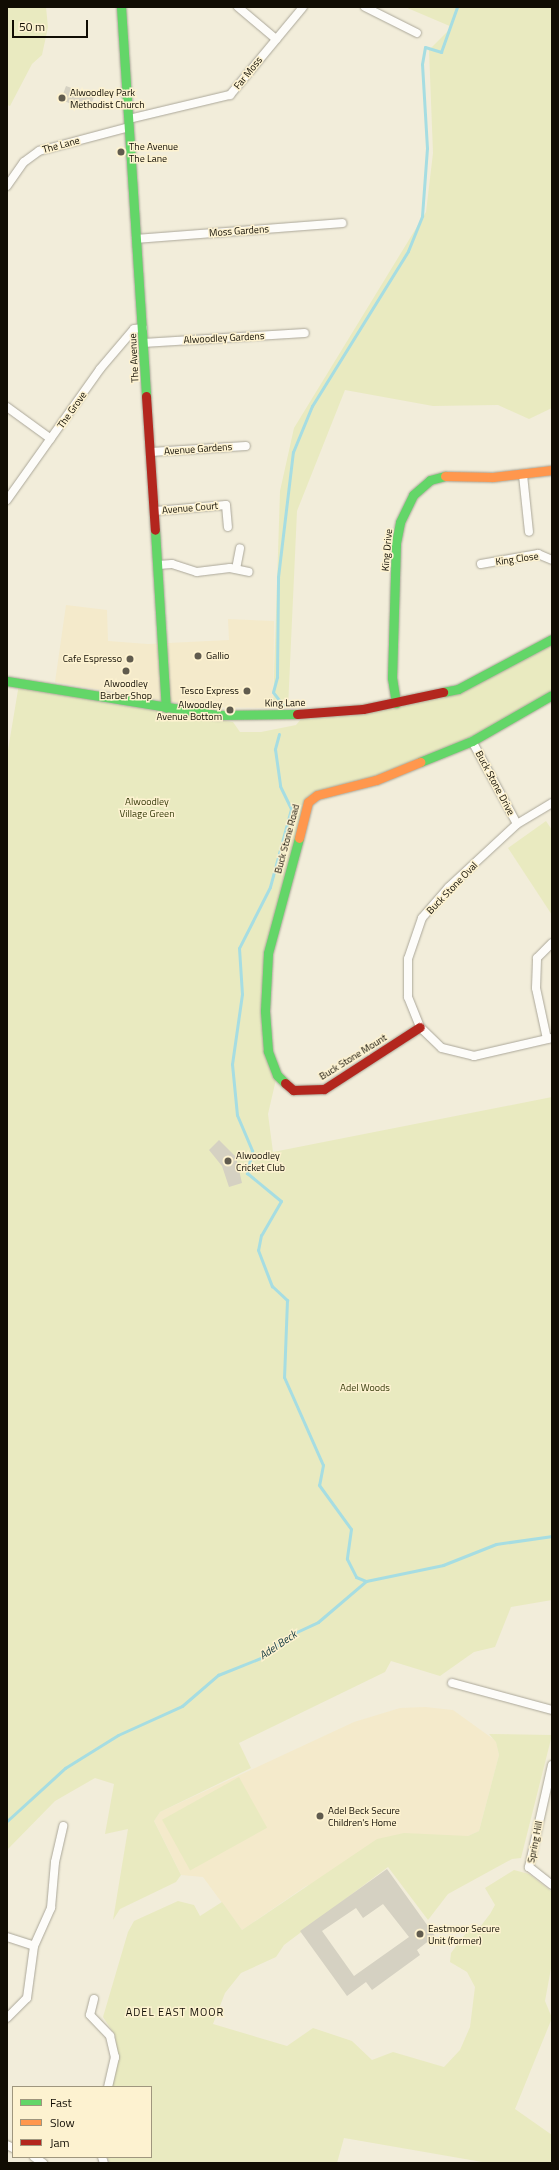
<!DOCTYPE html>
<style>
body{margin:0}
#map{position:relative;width:559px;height:2170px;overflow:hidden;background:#f2edda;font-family:"Titillium Web",sans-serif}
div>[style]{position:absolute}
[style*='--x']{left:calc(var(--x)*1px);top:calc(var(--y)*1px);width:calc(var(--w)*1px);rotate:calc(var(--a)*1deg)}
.built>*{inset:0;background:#f4eacb}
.green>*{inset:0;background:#e9eac0;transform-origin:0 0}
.stream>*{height:3px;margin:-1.5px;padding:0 1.5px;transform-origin:1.5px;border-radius:1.5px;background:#a6dde2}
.building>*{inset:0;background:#d5d1c2;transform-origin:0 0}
.roads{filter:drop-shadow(0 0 1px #aba799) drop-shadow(0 0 1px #aba799)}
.street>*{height:8px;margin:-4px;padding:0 4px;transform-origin:4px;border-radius:4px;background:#fdfcf9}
.fast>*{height:9px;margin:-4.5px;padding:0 4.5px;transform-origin:4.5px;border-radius:4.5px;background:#63d668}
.slow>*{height:9px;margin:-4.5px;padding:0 4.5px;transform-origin:4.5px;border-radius:4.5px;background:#ff974d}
.jam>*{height:9px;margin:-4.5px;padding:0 4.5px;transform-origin:4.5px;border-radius:4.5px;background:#b3261e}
.dots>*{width:11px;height:11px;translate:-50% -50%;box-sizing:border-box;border:2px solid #fdf2d0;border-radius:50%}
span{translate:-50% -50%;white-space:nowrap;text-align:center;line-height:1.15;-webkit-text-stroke:3px #fdf2d0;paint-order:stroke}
.street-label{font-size:10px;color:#110d03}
.poi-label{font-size:10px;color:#110d03}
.left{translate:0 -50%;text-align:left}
.right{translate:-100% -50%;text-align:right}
.park-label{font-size:10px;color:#383c0d}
.water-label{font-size:11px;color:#10373e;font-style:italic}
.neighbourhood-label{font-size:11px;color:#110d03;letter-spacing:1px}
.frame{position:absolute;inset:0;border:8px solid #110d03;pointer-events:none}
.legend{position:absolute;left:12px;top:2086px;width:140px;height:72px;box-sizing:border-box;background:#fdf2d0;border:1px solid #9f967e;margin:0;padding:5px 7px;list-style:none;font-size:12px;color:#110d03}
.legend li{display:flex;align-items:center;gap:8px;height:20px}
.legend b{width:20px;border:1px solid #9f967e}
.scale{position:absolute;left:12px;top:20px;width:76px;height:18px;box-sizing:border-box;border:2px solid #110d03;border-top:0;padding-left:5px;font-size:12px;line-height:14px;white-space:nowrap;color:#110d03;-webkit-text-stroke:3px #fdf2d0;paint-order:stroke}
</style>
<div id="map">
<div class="built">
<div style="clip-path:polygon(66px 605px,107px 610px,108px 641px,148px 644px,229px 640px,228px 619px,274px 621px,273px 708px,201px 707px,55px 682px)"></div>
<div style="clip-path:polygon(425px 1707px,453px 1710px,496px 1741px,499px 1755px,479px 1831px,468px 1836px,453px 1836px,306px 1886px,242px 1930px,203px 1877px,181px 1875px,154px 1821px,160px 1812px,354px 1722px,400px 1708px)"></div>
</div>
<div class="green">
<div style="clip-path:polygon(7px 7px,46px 7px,48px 27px,42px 55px,32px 64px,10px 106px,7px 105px)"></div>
<div style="clip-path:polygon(405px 7px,552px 7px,552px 408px,529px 419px,498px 405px,433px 406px,345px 390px,297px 511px,288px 708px,273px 708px,280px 491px,294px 428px,426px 212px,433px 153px,429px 50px,452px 27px)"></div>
<div style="clip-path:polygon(552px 639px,552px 695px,472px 741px,308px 802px,268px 953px,265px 1011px,277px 1075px,268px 1114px,273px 1152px,552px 1097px,552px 1600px,511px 1607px,495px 1647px,474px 1652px,440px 1676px,391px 1661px,385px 1672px,239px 1743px,251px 1768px,160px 1812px,154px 1821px,181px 1875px,176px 1882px,120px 1909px,113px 1920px,128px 1829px,105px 1834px,114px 1784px,95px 1778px,55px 1801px,7px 1850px,7px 756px,19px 684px,111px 704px,233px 722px,240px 732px,261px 732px,296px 725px,306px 713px,458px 689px)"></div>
<div style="clip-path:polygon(546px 821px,552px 830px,552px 915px,508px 848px)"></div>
<div style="clip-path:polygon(489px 1734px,552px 1735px,521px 1858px,512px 1859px,448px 1894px,428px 1920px,388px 1867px,284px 1945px,276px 1957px,241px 1973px,225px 1993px,213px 2024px,287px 2046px,313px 2028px,352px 2041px,372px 2060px,393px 2052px,444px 2067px,460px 2050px,470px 2027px,475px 1987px,467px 1972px,450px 1962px,451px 1953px,469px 1929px,480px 1927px,490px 1914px,495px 1905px,485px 1888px,514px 1870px,529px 1874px,552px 1892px,552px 1963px,545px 2001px,552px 2018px,515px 2109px,552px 2135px,552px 2163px,488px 2163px,344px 2138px,337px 2163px,110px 2163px,107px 2157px,151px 2157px,151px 2087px,112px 2087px,118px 2057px,115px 2035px,103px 2017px,128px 1932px,134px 1921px,178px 1901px,194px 1905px,200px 1916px,222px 1902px,242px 1930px,377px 1839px,404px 1833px,468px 1836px,479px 1831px,499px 1755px,496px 1742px)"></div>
<div style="left:239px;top:1777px;width:58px;height:88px;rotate:61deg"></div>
</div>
<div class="stream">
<div style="--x:283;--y:705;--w:16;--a:-128"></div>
<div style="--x:273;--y:692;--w:16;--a:-75"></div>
<div style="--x:277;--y:677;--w:100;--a:-89.4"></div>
<div style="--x:278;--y:577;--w:126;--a:-83.2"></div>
<div style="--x:293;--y:452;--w:50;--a:-67.6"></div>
<div style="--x:312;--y:406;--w:182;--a:-58.2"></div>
<div style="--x:408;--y:251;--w:38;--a:-68"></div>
<div style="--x:422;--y:216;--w:68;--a:-85.8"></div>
<div style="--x:427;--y:148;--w:84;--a:-93.4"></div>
<div style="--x:422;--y:64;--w:17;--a:-80"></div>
<div style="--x:425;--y:47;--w:17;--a:17"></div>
<div style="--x:441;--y:52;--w:48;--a:-70.4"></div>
<div style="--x:279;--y:734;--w:16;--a:105"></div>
<div style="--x:275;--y:749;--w:37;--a:82"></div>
<div style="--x:280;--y:786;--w:25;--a:64"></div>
<div style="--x:291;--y:809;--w:81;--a:105.1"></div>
<div style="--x:270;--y:887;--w:68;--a:116.9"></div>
<div style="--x:239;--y:948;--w:46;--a:86.3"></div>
<div style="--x:242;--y:994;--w:71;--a:98.1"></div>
<div style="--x:232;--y:1064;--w:51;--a:84.4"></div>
<div style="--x:237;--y:1115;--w:39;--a:67"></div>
<div style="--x:252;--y:1151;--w:23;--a:103"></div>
<div style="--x:247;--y:1173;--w:44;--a:39.5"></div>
<div style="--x:281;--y:1201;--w:39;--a:120"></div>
<div style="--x:261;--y:1235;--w:15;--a:101"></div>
<div style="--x:258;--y:1250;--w:39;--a:69"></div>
<div style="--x:272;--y:1286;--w:21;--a:43"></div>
<div style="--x:287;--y:1300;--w:77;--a:92.2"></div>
<div style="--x:284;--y:1377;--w:96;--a:66.1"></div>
<div style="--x:323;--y:1465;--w:20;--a:101"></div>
<div style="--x:319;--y:1485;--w:54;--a:54"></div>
<div style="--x:351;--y:1529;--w:30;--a:98"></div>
<div style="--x:347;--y:1559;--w:20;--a:63"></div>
<div style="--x:356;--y:1577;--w:11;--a:22"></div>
<div style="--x:7;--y:1821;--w:79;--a:-42.4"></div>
<div style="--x:65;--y:1768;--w:62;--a:-31.9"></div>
<div style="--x:118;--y:1735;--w:70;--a:-24.4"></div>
<div style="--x:182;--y:1706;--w:48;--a:-40.7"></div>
<div style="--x:218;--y:1675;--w:48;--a:-21.8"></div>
<div style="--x:263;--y:1657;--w:33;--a:-40"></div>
<div style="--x:288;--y:1636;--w:33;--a:-25"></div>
<div style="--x:318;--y:1622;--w:63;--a:-40.5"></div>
<div style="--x:366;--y:1581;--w:79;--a:-11.7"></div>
<div style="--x:443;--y:1565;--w:57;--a:-21.6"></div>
<div style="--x:496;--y:1544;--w:57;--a:-8.1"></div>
</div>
<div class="building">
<div style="left:66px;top:86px;width:30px;height:15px;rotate:20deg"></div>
<div style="clip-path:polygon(219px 1140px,236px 1157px,242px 1183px,229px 1187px,222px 1166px,209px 1150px)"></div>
<div style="clip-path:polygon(evenodd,387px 1869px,435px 1936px,417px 1950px,420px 1955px,372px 1990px,366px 1982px,347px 1996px,300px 1931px,387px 1869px,383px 1904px,409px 1937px,354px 1976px,322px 1931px,356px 1908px,363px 1918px,383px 1904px)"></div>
</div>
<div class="roads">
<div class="street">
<div style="--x:238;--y:7;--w:50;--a:40.1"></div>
<div style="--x:365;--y:7;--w:58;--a:26.6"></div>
<div style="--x:129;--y:119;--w:104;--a:-13.4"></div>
<div style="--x:230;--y:95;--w:114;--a:-50.3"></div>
<div style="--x:7;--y:186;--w:29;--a:-55"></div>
<div style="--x:24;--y:162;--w:19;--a:-36"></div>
<div style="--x:39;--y:151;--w:93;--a:-14.9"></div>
<div style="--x:136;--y:239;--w:207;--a:-4.4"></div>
<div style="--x:143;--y:343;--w:162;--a:-3.5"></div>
<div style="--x:7;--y:407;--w:54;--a:36"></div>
<div style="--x:151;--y:452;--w:95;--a:-3.6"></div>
<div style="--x:523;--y:475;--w:57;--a:84"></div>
<div style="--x:7;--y:500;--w:161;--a:-54.6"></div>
<div style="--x:100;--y:369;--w:52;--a:-49.6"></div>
<div style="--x:134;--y:329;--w:9;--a:-6"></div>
<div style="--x:155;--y:511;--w:71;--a:-4.8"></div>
<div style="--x:226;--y:505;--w:22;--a:85"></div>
<div style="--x:481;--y:564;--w:58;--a:-10"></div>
<div style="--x:538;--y:554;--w:15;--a:23"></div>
<div style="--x:158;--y:565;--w:14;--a:-4"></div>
<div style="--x:172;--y:564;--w:26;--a:18"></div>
<div style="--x:197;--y:572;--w:33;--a:-7"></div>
<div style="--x:230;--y:568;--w:19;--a:12"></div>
<div style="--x:236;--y:569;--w:21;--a:-79"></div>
<div style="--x:472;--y:741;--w:94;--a:61.5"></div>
<div style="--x:552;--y:803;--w:41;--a:149"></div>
<div style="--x:517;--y:824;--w:93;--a:137.2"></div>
<div style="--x:449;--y:887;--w:41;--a:131.1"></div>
<div style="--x:422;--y:918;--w:43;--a:108.9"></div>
<div style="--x:408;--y:959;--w:38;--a:90"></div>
<div style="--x:408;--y:997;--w:32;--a:68"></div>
<div style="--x:420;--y:1027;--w:30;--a:44"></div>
<div style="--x:442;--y:1048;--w:33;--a:14"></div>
<div style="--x:474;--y:1056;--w:80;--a:-13"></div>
<div style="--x:547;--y:1039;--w:52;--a:-102.2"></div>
<div style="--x:536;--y:988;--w:30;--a:-88"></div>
<div style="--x:537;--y:958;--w:21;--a:-45"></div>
<div style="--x:452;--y:1683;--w:104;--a:15.1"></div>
<div style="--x:552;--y:1765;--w:105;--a:102.7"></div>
<div style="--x:529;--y:1867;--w:29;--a:38"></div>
<div style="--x:7;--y:1937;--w:28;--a:18"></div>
<div style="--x:94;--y:1999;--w:16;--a:104"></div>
<div style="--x:90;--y:2015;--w:29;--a:46"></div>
<div style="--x:110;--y:2036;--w:22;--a:77"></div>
<div style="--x:115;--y:2057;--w:31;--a:103"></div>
<div style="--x:7;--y:2018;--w:28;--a:-45"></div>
<div style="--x:27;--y:1998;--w:52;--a:-82.3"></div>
<div style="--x:34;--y:1946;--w:42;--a:-65.9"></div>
<div style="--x:51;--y:1908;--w:46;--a:-85"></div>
<div style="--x:55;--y:1862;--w:37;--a:-77"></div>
<div style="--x:7;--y:2145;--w:7;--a:27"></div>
<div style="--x:34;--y:2157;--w:11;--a:34"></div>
<div style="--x:102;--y:2157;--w:6;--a:72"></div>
</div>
<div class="fast">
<div style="--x:121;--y:7;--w:390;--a:86.3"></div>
<div style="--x:155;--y:530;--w:178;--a:86.5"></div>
<div style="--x:7;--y:681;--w:214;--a:9.2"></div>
<div style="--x:218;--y:715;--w:79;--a:-0.7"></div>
<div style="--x:443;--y:692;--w:15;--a:-11"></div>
<div style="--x:458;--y:689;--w:106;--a:-28"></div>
<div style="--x:396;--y:703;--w:25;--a:-99"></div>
<div style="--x:392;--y:678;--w:135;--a:-88.3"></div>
<div style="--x:396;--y:543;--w:21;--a:-79"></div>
<div style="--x:400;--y:522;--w:30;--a:-64"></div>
<div style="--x:413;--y:495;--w:23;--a:-41"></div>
<div style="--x:430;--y:480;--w:16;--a:-15"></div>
<div style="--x:420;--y:762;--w:56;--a:-22"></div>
<div style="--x:472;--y:741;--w:92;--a:-29.9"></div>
<div style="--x:285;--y:1083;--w:11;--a:-135"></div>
<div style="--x:277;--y:1075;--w:26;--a:-111"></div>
<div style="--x:268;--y:1051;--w:40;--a:-94.3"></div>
<div style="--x:265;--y:1011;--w:58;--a:-87"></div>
<div style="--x:268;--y:953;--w:119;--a:-74.9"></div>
</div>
<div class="slow">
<div style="--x:445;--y:476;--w:48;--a:1.2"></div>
<div style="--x:493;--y:477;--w:59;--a:-6.8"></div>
<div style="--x:299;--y:838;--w:37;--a:-76"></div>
<div style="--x:308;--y:802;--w:11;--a:-38"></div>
<div style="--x:317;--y:795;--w:61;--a:-14.3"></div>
<div style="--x:376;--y:780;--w:48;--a:-22.2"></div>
</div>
<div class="jam">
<div style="--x:146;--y:396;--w:134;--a:86.2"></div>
<div style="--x:297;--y:714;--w:66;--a:-4.3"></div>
<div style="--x:363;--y:709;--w:82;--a:-12"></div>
<div style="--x:285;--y:1083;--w:11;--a:41"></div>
<div style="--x:293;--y:1090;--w:31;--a:-2"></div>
<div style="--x:324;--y:1089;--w:114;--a:-32.9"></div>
</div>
</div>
<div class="dots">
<div style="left:62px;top:98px;background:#605b4e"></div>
<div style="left:121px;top:152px;background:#605b4e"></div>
<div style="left:198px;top:656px;background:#605b4e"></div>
<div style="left:130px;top:659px;background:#605b4e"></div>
<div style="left:126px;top:671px;background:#605b4e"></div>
<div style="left:247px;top:691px;background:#605b4e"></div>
<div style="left:230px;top:710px;background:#605b4e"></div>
<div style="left:228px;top:1161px;background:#605b4e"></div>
<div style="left:320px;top:1816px;background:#605b4e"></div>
<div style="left:420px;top:1934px;background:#605b4e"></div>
</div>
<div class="street-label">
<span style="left:248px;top:73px;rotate:-51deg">Far Moss</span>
<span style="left:61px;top:145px;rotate:-15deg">The Lane</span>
<span style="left:239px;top:231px;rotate:-4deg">Moss Gardens</span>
<span style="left:224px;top:338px;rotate:-3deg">Alwoodley Gardens</span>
<span style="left:134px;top:358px;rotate:-93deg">The Avenue</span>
<span style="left:72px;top:410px;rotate:-55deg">The Grove</span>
<span style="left:198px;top:449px;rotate:-4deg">Avenue Gardens</span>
<span style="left:190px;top:508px;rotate:-5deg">Avenue Court</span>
<span style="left:387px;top:550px;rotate:-85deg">King Drive</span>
<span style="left:517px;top:559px;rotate:-8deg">King Close</span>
<span style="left:285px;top:703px;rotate:-1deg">King Lane</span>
<span style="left:495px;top:783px;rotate:62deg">Buck Stone Drive</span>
<span style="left:287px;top:839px;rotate:-75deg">Buck Stone Road</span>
<span style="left:452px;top:888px;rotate:-46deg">Buck Stone Oval</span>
<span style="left:353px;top:1057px;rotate:-32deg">Buck Stone Mount</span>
<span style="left:535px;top:1842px;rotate:-79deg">Spring Hill</span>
</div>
<div class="poi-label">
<span class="left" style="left:70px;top:98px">Alwoodley Park<br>Methodist Church</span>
<span class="left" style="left:129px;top:152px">The Avenue<br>The Lane</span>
<span class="left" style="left:206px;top:656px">Gallio</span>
<span class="right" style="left:122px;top:659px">Cafe Espresso</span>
<span style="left:126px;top:689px">Alwoodley<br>Barber Shop</span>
<span class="right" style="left:239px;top:691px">Tesco Express</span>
<span class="right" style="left:222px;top:710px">Alwoodley<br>Avenue Bottom</span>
<span class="left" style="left:236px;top:1161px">Alwoodley<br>Cricket Club</span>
<span class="left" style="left:328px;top:1816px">Adel Beck Secure<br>Children's Home</span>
<span class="left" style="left:428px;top:1934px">Eastmoor Secure<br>Unit (former)</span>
</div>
<div class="park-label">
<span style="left:147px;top:807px">Alwoodley<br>Village Green</span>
<span style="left:365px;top:1388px">Adel Woods</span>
</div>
<div class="water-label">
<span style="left:278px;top:1645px;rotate:-34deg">Adel Beck</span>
</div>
<div class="neighbourhood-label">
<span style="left:175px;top:2012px">ADEL EAST MOOR</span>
</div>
<div class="frame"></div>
<ul class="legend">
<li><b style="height:5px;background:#63d668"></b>Fast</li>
<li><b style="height:5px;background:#ff974d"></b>Slow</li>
<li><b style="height:5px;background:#b3261e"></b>Jam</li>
</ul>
<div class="scale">50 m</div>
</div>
